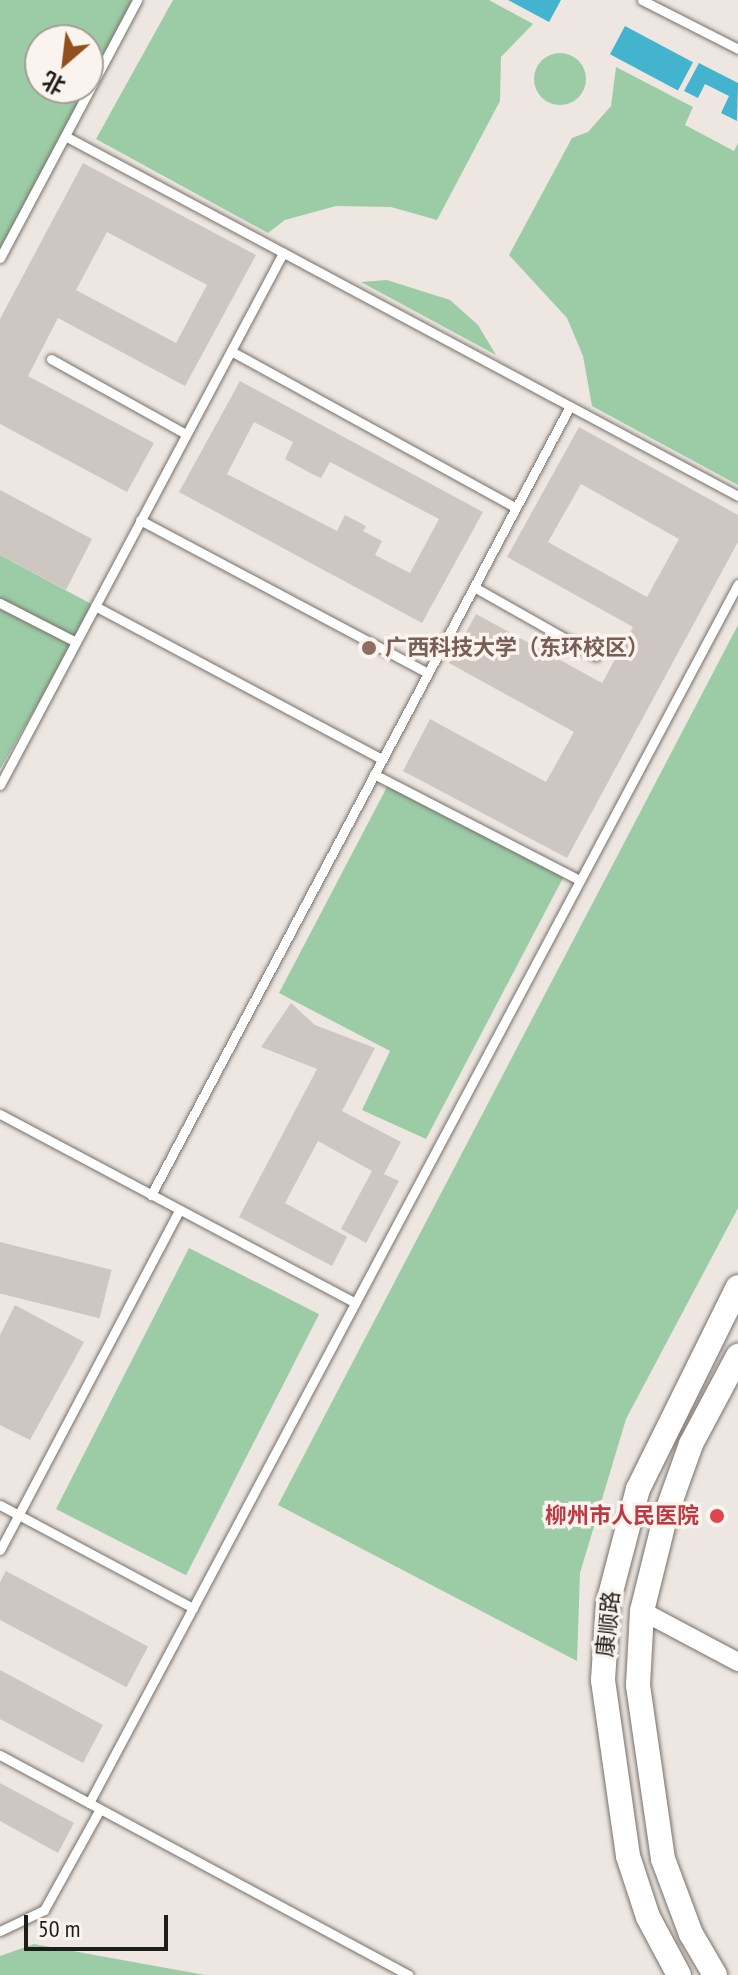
<!DOCTYPE html>
<meta charset="utf-8">
<style>
body{margin:0}
#map{position:relative;width:738px;height:1975px;overflow:hidden;background:#eee7e1;font-family:"PT Sans Narrow","Noto Sans SC",sans-serif}
div>[style]{position:absolute}
[style*='--x']{left:calc(var(--x)*1px);top:calc(var(--y)*1px);width:calc(var(--w)*1px);rotate:calc(var(--a)*1deg)}
.green>*{inset:0;background:#9ccca6;transform-origin:0 0}
.round{border-radius:50%}
.water>*{inset:0;background:#44b3cd;transform-origin:0 0}
.building>*{inset:0;background:#cec7c1;transform-origin:0 0}
.roads{filter:drop-shadow(0 0 2px #77716b) drop-shadow(0 0 2px #77716b)}
.lane>*{height:9px;margin:-4.5px;padding:0 4.5px;transform-origin:4.5px;border-radius:4.5px;background:#fff}
.street>*{height:18px;margin:-9px;padding:0 9px;transform-origin:9px;border-radius:9px;background:#fff}
.secondary>*{height:24px;margin:-12px;padding:0 12px;transform-origin:12px;border-radius:12px;background:#fff}
.dots>*{width:22px;height:22px;translate:-50% -50%;box-sizing:border-box;border:4px solid #fbf4ee;border-radius:50%}
span{translate:-50% -50%;white-space:nowrap;text-align:center;line-height:1.15;-webkit-text-stroke:7px #fbf4ee;paint-order:stroke}
.education-label{font-size:22px;color:#785e54;font-weight:700}
.left{translate:0 -50%;text-align:left}
.health-label{font-size:22px;color:#be3a42;font-weight:700}
.right{translate:-100% -50%;text-align:right}
.street-label{font-size:22px;color:#1f1d1a}
.north{position:absolute;left:24px;top:24px;width:80px;height:80px;box-sizing:border-box;background:#fbf4ee;border:2px solid #a39e99;border-radius:50%;rotate:208deg;font-size:22px;font-weight:700;line-height:32px;text-align:center;color:#1f1d1a}
.north::after{content:'';display:block;margin:auto;width:28px;height:36px;background:#91501c;clip-path:polygon(50% 0,100% 100%,50% 72%,0 100%)}
.scale{position:absolute;left:24px;top:1915px;width:144px;height:36px;box-sizing:border-box;border:4px solid #1f1d1a;border-top:0;padding-left:10px;font-size:24px;line-height:28px;white-space:nowrap;color:#1f1d1a;-webkit-text-stroke:6px #fbf4ee;paint-order:stroke}
</style>
<div id="map">
<div class="green">
<div style="clip-path:polygon(evenodd,0 0,137px 0,0 258px,0 0,40px 40px,88px 40px,88px 88px,40px 88px,40px 40px)"></div>
<div style="clip-path:polygon(173px 0,489px 0,533px 24px,501px 57px,500px 101px,437px 220px,391px 207px,336px 206px,285px 220px,268px 233px,96px 139px)"></div>
<div class="round" style="left:534px;top:53px;width:52px;height:52px"></div>
<div style="clip-path:polygon(616px 67px,693px 107px,685px 125px,734px 151px,738px 143px,738px 485px,592px 406px,583px 356px,567px 318px,509px 255px,572px 138px,588px 132px,611px 106px)"></div>
<div style="clip-path:polygon(387px 280px,450px 300px,478px 325px,496px 355px,361px 282px)"></div>
<div style="clip-path:polygon(0 555px,95px 606px,0 769px)"></div>
<div style="clip-path:polygon(738px 625px,738px 1208px,626px 1419px,580px 1573px,577px 1661px,278px 1505px)"></div>
<div style="clip-path:polygon(388px 785px,564px 876px,426px 1139px,362px 1110px,390px 1051px,279px 993px)"></div>
<div style="left:189px;top:1248px;width:146px;height:293px;rotate:27deg"></div>
<div style="clip-path:polygon(34px 1944px,205px 1975px,0 1975px,0 1956px)"></div>
</div>
<div class="water">
<div style="clip-path:polygon(508px 0,561px 0,549px 22px)"></div>
<div style="left:625px;top:26px;width:77px;height:32px;rotate:28deg"></div>
<div style="clip-path:polygon(699px 63px,738px 83px,737px 121px,721px 113px,729px 96px,705px 84px,698px 98px,684px 91px)"></div>
</div>
<div class="building">
<div style="clip-path:polygon(evenodd,83px 163px,256px 255px,185px 386px,58px 318px,28px 376px,154px 443px,127px 492px,0 424px,0 319px,83px 163px,107px 232px,207px 285px,176px 343px,76px 290px,107px 232px)"></div>
<div style="clip-path:polygon(evenodd,240px 381px,483px 512px,422px 623px,179px 492px,240px 381px,254px 422px,293px 442px,285px 459px,312px 474px,321px 478px,330px 462px,439px 519px,410px 573px,375px 555px,382px 541px,363px 531px,366px 526px,345px 515px,337px 531px,227px 474px,254px 422px)"></div>
<div style="clip-path:polygon(evenodd,579px 427px,738px 515px,738px 542px,567px 858px,403px 771px,430px 719px,546px 782px,574px 732px,449px 663px,476px 614px,602px 683px,633px 627px,507px 557px,579px 427px,581px 484px,679px 539px,647px 597px,548px 542px,581px 484px)"></div>
<div style="clip-path:polygon(0 490px,92px 539px,66px 590px,0 555px)"></div>
<div style="clip-path:polygon(291px 1003px,315px 1025px,375px 1048px,342px 1111px,401px 1142px,384px 1174px,399px 1181px,366px 1243px,341px 1229px,372px 1171px,318px 1141px,285px 1203px,347px 1237px,332px 1266px,239px 1217px,317px 1069px,261px 1047px)"></div>
<div style="left:0;top:1242px;width:115px;height:50px;rotate:14deg"></div>
<div style="clip-path:polygon(15px 1305px,84px 1342px,30px 1440px,0 1425px,0 1335px)"></div>
<div style="left:6px;top:1571px;width:161px;height:46px;rotate:28deg"></div>
<div style="clip-path:polygon(0 1670px,103px 1725px,83px 1763px,0 1719px)"></div>
<div style="clip-path:polygon(0 1783px,74px 1823px,58px 1853px,0 1821px)"></div>
</div>
<div class="roads">
<div class="lane">
<div style="--x:642;--y:0;--w:108;--a:27"></div>
<div style="--x:65;--y:136;--w:763;--a:28.14"></div>
<div style="--x:0;--y:258;--w:292;--a:-62"></div>
<div style="--x:231;--y:351;--w:325;--a:28.8"></div>
<div style="--x:51;--y:359;--w:154;--a:29.1"></div>
<div style="--x:140;--y:520;--w:326;--a:28"></div>
<div style="--x:474;--y:587;--w:140;--a:29.5"></div>
<div style="--x:0;--y:603;--w:85;--a:27.2"></div>
<div style="--x:95;--y:606;--w:325;--a:28.1"></div>
<div style="--x:374;--y:774;--w:231;--a:27.3"></div>
<div style="--x:0;--y:785;--w:603;--a:-61.99"></div>
<div style="--x:0;--y:1114;--w:402;--a:28"></div>
<div style="--x:151;--y:1195;--w:893;--a:-62.03"></div>
<div style="--x:0;--y:1505;--w:219;--a:28.1"></div>
<div style="--x:0;--y:1550;--w:384;--a:-62.2"></div>
<div style="--x:0;--y:1755;--w:464;--a:28.3"></div>
<div style="--x:89;--y:1803;--w:1381;--a:-61.97"></div>
<div style="--x:0;--y:1931;--w:49;--a:-25.5"></div>
<div style="--x:44;--y:1910;--w:115;--a:-61"></div>
</div>
<div class="street">
<div style="--x:642;--y:1611;--w:109;--a:28"></div>
</div>
<div class="secondary">
<div style="--x:679;--y:1975;--w:66;--a:-118.1"></div>
<div style="--x:648;--y:1917;--w:64;--a:-108.2"></div>
<div style="--x:628;--y:1856;--w:178;--a:-98.1"></div>
<div style="--x:603;--y:1680;--w:77;--a:-86.3"></div>
<div style="--x:608;--y:1603;--w:118;--a:-75.3"></div>
<div style="--x:638;--y:1489;--w:225;--a:-63.7"></div>
<div style="--x:715;--y:1975;--w:48;--a:-120.3"></div>
<div style="--x:691;--y:1934;--w:80;--a:-110.5"></div>
<div style="--x:663;--y:1859;--w:176;--a:-98.2"></div>
<div style="--x:638;--y:1685;--w:74;--a:-86.9"></div>
<div style="--x:642;--y:1611;--w:100;--a:-76.1"></div>
<div style="--x:666;--y:1514;--w:74;--a:-70.3"></div>
<div style="--x:691;--y:1444;--w:100;--a:-61.9"></div>
</div>
</div>
<div class="dots">
<div style="left:369px;top:648px;background:#8d6e63"></div>
<div style="left:717px;top:1516px;background:#e0444e"></div>
</div>
<div class="education-label">
<span class="left" style="left:385px;top:648px">广西科技大学（东环校区）</span>
</div>
<div class="health-label">
<span class="right" style="left:699px;top:1516px">柳州市人民医院</span>
</div>
<div class="street-label">
<span style="left:608px;top:1624px;rotate:-84deg">康顺路</span>
</div>
<div class="north">北</div>
<div class="scale">50 m</div>
</div>
